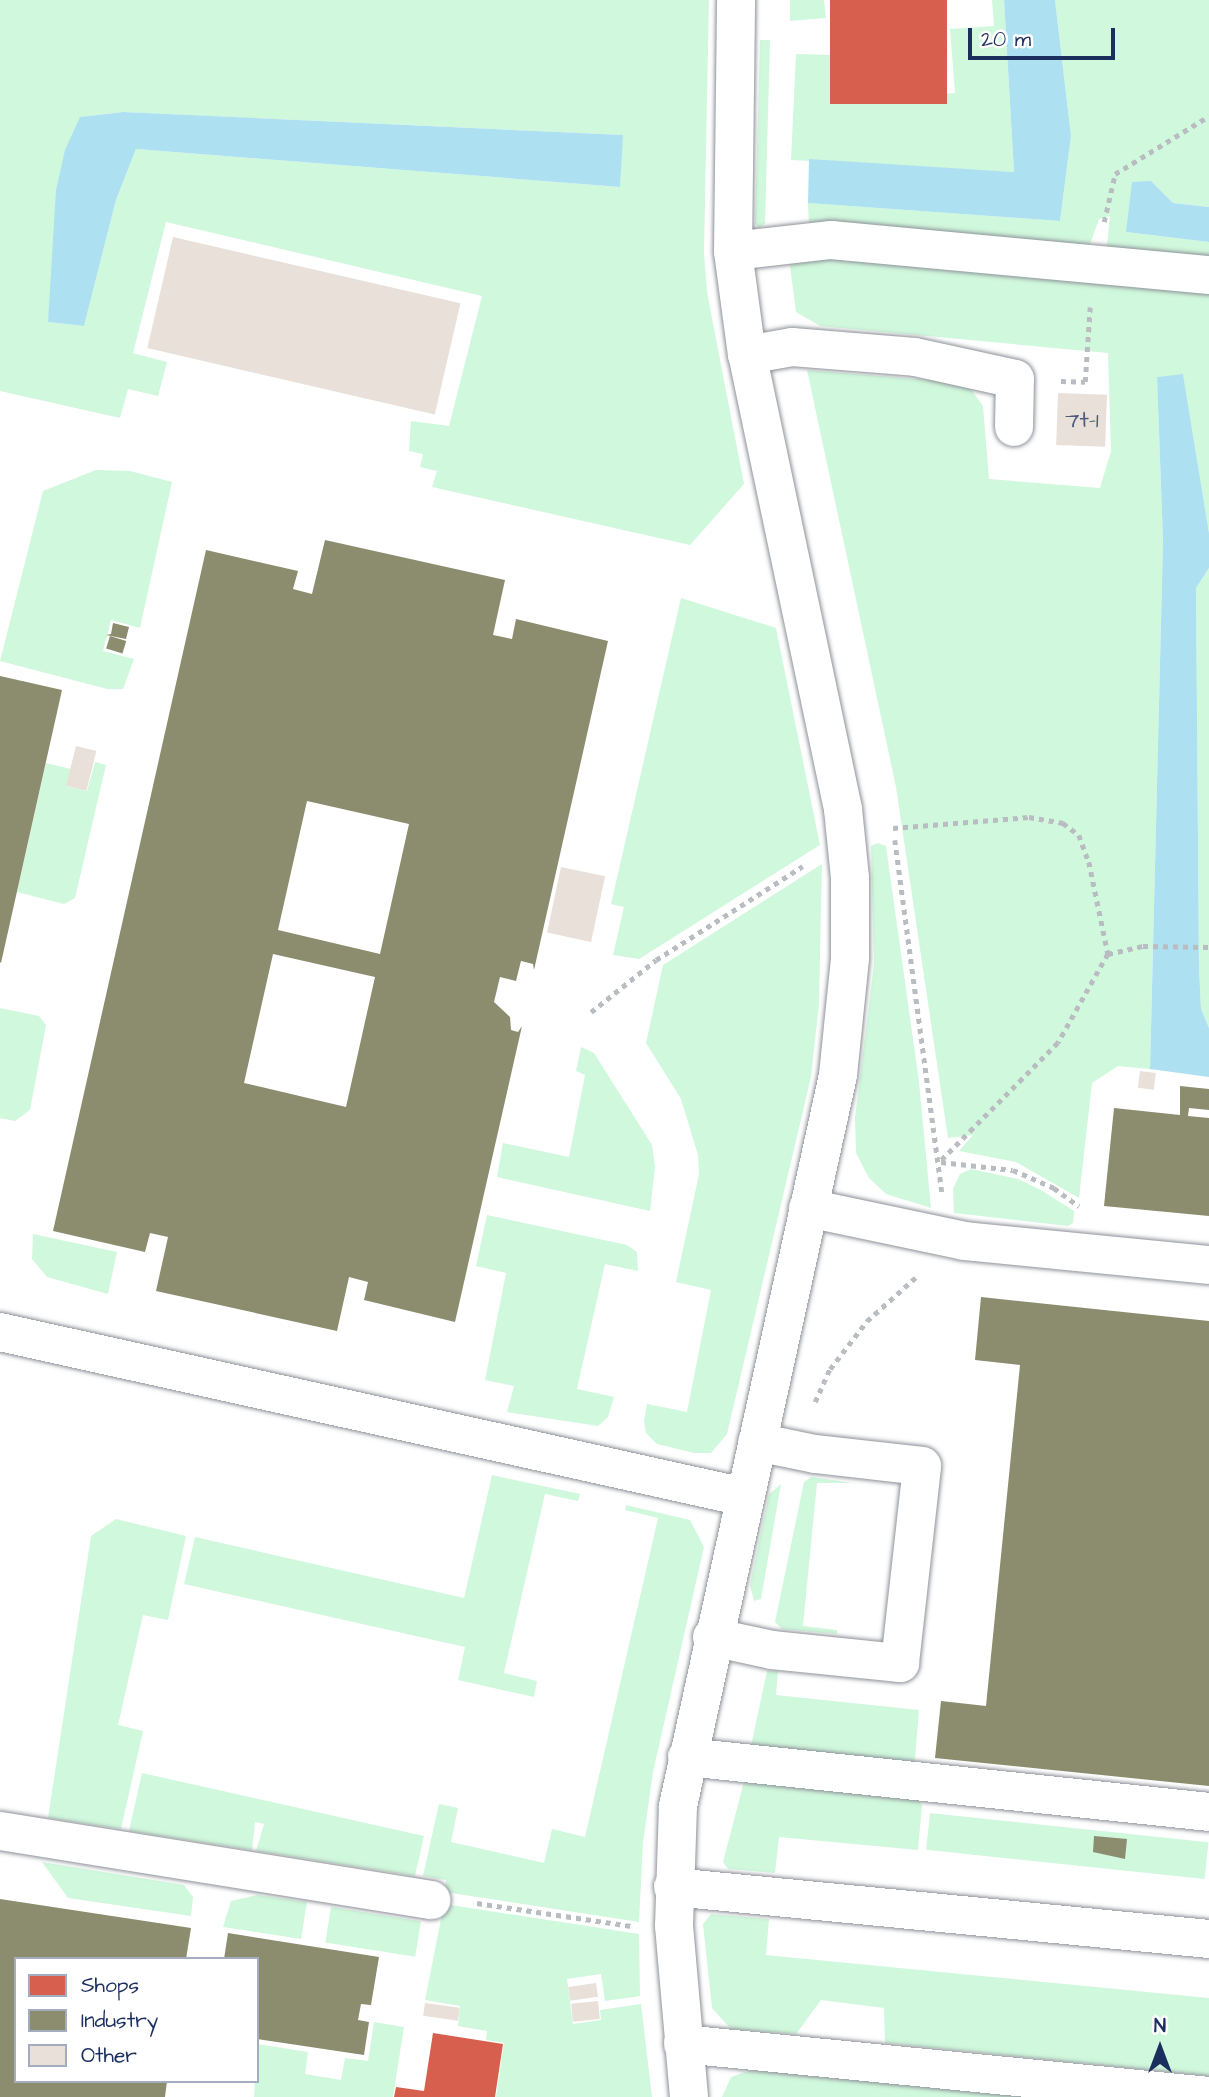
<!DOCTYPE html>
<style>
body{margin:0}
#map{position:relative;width:1209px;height:2097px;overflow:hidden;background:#fff;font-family:"Architects Daughter",sans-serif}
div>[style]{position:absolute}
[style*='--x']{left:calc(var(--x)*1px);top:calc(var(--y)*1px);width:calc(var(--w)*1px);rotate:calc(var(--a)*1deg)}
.green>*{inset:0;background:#d0f8dc;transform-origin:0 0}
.water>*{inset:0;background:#ade1f1}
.shops>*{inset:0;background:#d6604d;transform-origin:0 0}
.industry>*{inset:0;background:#8c8c6e;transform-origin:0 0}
.building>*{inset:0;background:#e8e0d9;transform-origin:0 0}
.path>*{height:4.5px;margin-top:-2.25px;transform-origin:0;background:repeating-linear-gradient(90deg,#b9bcc1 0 5px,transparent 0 10px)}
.roads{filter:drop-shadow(0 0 2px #8e929a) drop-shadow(0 0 2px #8e929a)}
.minor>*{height:38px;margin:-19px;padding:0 19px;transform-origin:19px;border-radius:19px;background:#fff}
span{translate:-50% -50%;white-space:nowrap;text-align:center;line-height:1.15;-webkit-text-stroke:7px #fff;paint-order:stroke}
.number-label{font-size:23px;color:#4e5b7d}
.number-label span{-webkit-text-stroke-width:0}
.legend{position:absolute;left:14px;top:1957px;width:245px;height:126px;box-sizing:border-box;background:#fff;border:2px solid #a4acbf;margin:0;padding:9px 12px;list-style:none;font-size:21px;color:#1b2f5e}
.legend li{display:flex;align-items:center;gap:14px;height:35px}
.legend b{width:35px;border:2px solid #a4acbf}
.north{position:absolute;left:1125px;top:2013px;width:70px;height:70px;-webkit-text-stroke:5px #fff;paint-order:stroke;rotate:0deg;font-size:19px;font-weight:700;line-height:28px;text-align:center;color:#1b2f5e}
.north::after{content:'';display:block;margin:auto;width:24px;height:32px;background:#1b2f5e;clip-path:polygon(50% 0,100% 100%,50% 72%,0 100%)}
.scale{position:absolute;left:968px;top:28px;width:147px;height:32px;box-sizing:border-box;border:4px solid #1b2f5e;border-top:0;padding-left:9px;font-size:21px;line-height:24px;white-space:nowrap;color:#1b2f5e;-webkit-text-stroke:5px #fff;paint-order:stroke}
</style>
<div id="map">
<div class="green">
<div style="clip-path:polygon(evenodd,0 0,709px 0,704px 252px,707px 292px,744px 484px,690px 545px,432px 487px,437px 471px,420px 467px,423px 454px,409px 451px,411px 421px,449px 426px,482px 296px,166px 222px,133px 353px,167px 362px,158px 396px,128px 389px,120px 418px,0 391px,0 0,123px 112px,622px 135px,620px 187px,136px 149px,116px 200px,84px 326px,48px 322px,81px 117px,123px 112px)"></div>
<div style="clip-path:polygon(790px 0,824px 0,826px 18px,790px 21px)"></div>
<div style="clip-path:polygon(992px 0,1004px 0,1014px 172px,791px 160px,796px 54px,835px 55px,841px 103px,955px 93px,950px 29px,994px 26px)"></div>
<div style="clip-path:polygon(1055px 0,1209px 0,1209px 207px,1173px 203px,1151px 181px,1126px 232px,1209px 242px,1209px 265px,1106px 255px,1110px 216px,1099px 219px,1087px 252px,809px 226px,808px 203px,1060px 221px,1071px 136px)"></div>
<div style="clip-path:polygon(760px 40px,770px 40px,765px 224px,759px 228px,755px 224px)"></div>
<div style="clip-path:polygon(788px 251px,1209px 285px,1209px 533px,1183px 375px,1157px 377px,1163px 541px,1150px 1069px,1118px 1066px,1092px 1083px,1079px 1198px,1016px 1162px,959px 1151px,973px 1135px,948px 1138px,896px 787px,807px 370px,953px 382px,970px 388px,983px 406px,989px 479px,1100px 488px,1111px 451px,1108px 353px,820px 326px,796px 312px)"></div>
<div style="clip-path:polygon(96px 470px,130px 471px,172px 482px,140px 628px,111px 620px,103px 651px,134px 659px,123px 689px,107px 689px,0 661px,43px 491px)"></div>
<div style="clip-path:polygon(1209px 568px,1209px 1028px,1201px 1009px,1199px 967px,1196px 588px)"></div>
<div style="clip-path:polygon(681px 598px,776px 628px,820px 845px,639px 959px,613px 955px,624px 907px,611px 904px)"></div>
<div style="clip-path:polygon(95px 762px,106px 765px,75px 898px,64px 904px,17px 892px,46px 763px,71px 769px,67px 786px,87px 791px)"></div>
<div style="clip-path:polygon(878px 843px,886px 846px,919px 1082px,931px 1208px,886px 1194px,869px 1178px,856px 1153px,855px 1118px,874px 964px,871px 846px)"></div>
<div style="clip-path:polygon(822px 864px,819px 1004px,811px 1077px,727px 1434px,711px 1453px,694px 1453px,657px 1444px,646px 1433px,644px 1421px,647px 1404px,687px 1412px,711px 1290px,676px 1282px,699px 1174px,698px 1155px,681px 1099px,646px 1043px,663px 965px)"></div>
<div style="clip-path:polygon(0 1008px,39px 1016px,46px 1025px,30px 1110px,15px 1121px,0 1118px)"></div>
<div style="clip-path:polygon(581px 1047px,594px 1053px,652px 1145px,655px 1167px,650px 1211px,497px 1177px,503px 1143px,569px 1157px,585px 1075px,576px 1071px)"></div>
<div style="clip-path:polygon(971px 1169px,1018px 1179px,1041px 1190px,1074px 1211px,1073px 1223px,1068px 1226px,954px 1213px,953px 1189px,960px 1174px)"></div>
<div style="clip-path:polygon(487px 1215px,627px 1245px,637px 1252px,638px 1271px,605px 1264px,577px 1389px,614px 1397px,608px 1417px,598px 1426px,507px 1412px,514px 1386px,485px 1380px,506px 1273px,476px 1266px)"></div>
<div style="clip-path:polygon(33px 1234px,117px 1252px,108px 1294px,47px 1277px,32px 1259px)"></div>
<div style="clip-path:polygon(492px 1475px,580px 1494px,578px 1501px,545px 1494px,504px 1673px,537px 1681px,534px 1697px,458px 1680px,465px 1647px,184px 1584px,195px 1537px,464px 1598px)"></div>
<div style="clip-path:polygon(811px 1477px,853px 1483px,817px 1483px,803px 1626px,837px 1630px,837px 1634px,782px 1629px,775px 1622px,804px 1482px)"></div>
<div style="clip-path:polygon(781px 1484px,761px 1599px,754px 1601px,750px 1585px,769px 1494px)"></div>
<div style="clip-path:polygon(626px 1505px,690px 1520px,704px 1547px,653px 1772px,643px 1842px,639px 1922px,445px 1892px,446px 1880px,423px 1876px,439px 1804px,458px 1808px,451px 1842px,544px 1863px,552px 1829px,585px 1837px,658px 1518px,625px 1510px)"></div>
<div style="clip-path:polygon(116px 1519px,186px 1536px,168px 1620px,143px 1615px,118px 1725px,143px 1731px,121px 1829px,48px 1818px,91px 1536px)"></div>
<div style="clip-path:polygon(767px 1671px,778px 1671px,776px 1695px,919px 1710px,914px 1770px,750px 1751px)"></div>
<div style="clip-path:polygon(142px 1773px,424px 1836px,415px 1876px,256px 1851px,264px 1824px,255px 1822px,252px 1850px,129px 1831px)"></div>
<div style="clip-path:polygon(745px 1778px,914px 1795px,922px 1805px,918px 1850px,779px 1837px,775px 1873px,728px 1869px,723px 1862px)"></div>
<div style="left:930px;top:1813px;width:280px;height:37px;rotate:6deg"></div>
<div style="clip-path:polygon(42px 1862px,184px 1885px,193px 1897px,191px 1916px,68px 1898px)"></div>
<div style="clip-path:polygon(257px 1895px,307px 1902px,301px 1939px,223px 1927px,231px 1901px)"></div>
<div style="clip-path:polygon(444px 1904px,639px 1934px,640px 1996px,605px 2001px,601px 1974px,567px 1979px,573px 2024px,601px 2020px,600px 2010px,641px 2004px,652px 2097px,496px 2097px,504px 2043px,486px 2040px,487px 2031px,458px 2026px,460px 2006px,425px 2000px)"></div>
<div style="left:331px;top:1907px;width:91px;height:36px;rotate:9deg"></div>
<div style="clip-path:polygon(711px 1914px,769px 1919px,766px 1955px,1209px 1998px,1209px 2076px,885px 2043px,884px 2008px,821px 2000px,796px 2034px,731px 2029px,712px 2008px,703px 1924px)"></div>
<div style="clip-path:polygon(374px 2022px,404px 2027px,393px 2097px,254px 2097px,257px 2044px,308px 2052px,305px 2074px,341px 2080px,345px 2058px,368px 2061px)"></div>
<div style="clip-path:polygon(751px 2070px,1034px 2097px,722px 2097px,731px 2077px)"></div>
</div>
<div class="water">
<div style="clip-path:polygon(1004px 0,1055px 0,1071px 136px,1060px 221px,808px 203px,809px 159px,1014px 172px)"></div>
<div style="clip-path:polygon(123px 112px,623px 135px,620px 187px,136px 149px,116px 200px,84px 326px,48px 322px,56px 190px,65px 150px,80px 117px)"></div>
<div style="clip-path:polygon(1151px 181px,1173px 203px,1209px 207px,1209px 242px,1126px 232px,1132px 182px)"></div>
<div style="clip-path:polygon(1183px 374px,1209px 533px,1209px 568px,1196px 588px,1199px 967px,1201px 1009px,1209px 1028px,1209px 1077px,1150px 1069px,1163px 541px,1157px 377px)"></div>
</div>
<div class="shops">
<div style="left:830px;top:0;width:117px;height:104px"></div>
<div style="clip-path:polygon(433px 2033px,503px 2044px,495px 2097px,394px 2097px,396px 2087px,424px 2091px)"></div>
</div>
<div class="industry">
<div style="clip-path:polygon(evenodd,325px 540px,505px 580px,493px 635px,512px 639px,516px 619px,608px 641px,534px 970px,533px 964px,521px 961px,516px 981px,500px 977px,494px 1002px,510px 1017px,511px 1030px,518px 1032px,522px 1026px,455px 1322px,364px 1300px,368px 1282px,349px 1277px,337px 1331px,156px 1291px,168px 1237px,150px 1233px,145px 1252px,53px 1231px,206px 550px,298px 571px,293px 589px,312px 594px,325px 540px,307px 801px,409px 824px,380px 954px,278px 930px,307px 801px,325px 540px,273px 954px,375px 977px,346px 1107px,244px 1083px,273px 954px)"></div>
<div style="clip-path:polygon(113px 623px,129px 627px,126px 639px,106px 635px,111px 634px)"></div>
<div style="left:110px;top:636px;width:17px;height:13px;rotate:17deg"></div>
<div style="clip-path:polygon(0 676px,62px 690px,1px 963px,0 962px)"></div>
<div style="clip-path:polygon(1180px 1086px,1209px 1089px,1209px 1110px,1189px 1108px,1188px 1116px,1209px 1118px,1209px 1216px,1104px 1206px,1114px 1108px,1180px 1115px)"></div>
<div style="clip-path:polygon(981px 1297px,1209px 1321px,1209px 1786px,935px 1758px,941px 1701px,986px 1706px,1020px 1365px,975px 1360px)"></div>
<div style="clip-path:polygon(1094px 1836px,1127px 1839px,1125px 1859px,1093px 1852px)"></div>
<div style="clip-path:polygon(0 1899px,191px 1928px,186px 1959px,16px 1959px,16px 2081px,167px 2081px,165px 2097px,0 2097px)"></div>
<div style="clip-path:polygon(228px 1933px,379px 1957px,371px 2005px,361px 2004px,358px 2020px,369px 2022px,364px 2055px,257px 2039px,257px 1959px,224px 1959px)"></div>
</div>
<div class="building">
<div style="left:173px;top:237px;width:295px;height:114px;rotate:13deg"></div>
<div style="left:1058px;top:393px;width:49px;height:52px;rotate:2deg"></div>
<div style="left:76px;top:746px;width:21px;height:41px;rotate:14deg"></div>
<div style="left:561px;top:867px;width:45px;height:67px;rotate:12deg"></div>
<div style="left:1140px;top:1071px;width:16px;height:17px;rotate:7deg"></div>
<div style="left:596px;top:1983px;width:14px;height:28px;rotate:82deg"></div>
<div style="left:598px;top:2001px;width:18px;height:27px;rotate:84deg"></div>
<div style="left:425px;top:2003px;width:35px;height:13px;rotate:8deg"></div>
</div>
<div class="path">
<div style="--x:1104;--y:222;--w:49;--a:-77.1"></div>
<div style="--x:1115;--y:174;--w:110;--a:-31.7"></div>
<div style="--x:1061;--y:381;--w:24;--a:2"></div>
<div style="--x:1085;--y:382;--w:75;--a:-86.2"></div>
<div style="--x:893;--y:828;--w:136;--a:-4.6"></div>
<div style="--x:1029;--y:817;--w:35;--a:10"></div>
<div style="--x:1063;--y:823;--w:20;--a:37"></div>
<div style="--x:1079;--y:835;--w:29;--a:70"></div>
<div style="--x:1089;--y:862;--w:94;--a:78.3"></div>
<div style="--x:1108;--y:954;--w:102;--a:119.3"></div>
<div style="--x:1058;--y:1043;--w:168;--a:134.8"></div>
<div style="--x:895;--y:840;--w:355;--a:82.4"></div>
<div style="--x:1108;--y:954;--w:36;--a:-13"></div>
<div style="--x:1143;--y:946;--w:66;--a:0.9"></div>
<div style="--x:591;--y:1012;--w:83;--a:-38.7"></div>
<div style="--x:656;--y:960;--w:174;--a:-32.6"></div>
<div style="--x:941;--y:1162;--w:72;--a:6.3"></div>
<div style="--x:1013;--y:1170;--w:45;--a:23.7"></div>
<div style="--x:1054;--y:1188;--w:31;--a:36"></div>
<div style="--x:815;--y:1402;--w:36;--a:-66"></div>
<div style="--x:830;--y:1369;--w:61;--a:-52.4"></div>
<div style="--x:867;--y:1321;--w:66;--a:-41.9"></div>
<div style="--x:477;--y:1903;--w:156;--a:8.5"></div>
</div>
<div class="roads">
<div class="minor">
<div style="--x:733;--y:251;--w:99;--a:-6.4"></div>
<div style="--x:831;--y:240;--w:380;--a:5.3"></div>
<div style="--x:747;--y:355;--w:46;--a:-10.1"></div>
<div style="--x:792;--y:347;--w:123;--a:4.6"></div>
<div style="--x:915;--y:357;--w:102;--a:12.4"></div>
<div style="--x:1015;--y:379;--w:48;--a:91.2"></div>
<div style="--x:808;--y:1208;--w:159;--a:11.9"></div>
<div style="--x:964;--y:1241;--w:246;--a:5.6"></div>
<div style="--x:0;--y:1332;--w:762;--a:12.5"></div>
<div style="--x:712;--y:1637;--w:61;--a:12.2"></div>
<div style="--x:772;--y:1650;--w:129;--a:5.8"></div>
<div style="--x:900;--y:1663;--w:198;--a:-83.6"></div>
<div style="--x:922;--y:1466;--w:108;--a:-173.6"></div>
<div style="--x:815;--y:1454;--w:59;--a:-168.3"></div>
<div style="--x:687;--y:1757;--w:525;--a:6.01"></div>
<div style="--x:0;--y:1831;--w:437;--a:9.1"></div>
<div style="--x:673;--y:1887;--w:539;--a:5.54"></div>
<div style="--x:683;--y:2044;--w:529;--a:5.65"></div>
<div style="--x:689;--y:2097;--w:172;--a:-95"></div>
<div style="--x:674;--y:1926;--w:120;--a:-88.1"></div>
<div style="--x:678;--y:1806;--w:748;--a:-77.65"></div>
<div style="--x:838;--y:1075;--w:118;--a:-84.1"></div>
<div style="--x:850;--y:958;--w:80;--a:-90"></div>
<div style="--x:850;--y:878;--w:69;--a:-95.8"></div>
<div style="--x:843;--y:809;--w:464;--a:-101.9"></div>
<div style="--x:747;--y:355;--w:105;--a:-97.7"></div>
<div style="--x:733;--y:251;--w:251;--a:-89.3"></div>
</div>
</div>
<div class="number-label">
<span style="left:1082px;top:420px">7t-1</span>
</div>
<ul class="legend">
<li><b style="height:19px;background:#d6604d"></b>Shops</li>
<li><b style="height:19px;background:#8c8c6e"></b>Industry</li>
<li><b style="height:19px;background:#e8e0d9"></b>Other</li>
</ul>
<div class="north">N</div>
<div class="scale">20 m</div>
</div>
